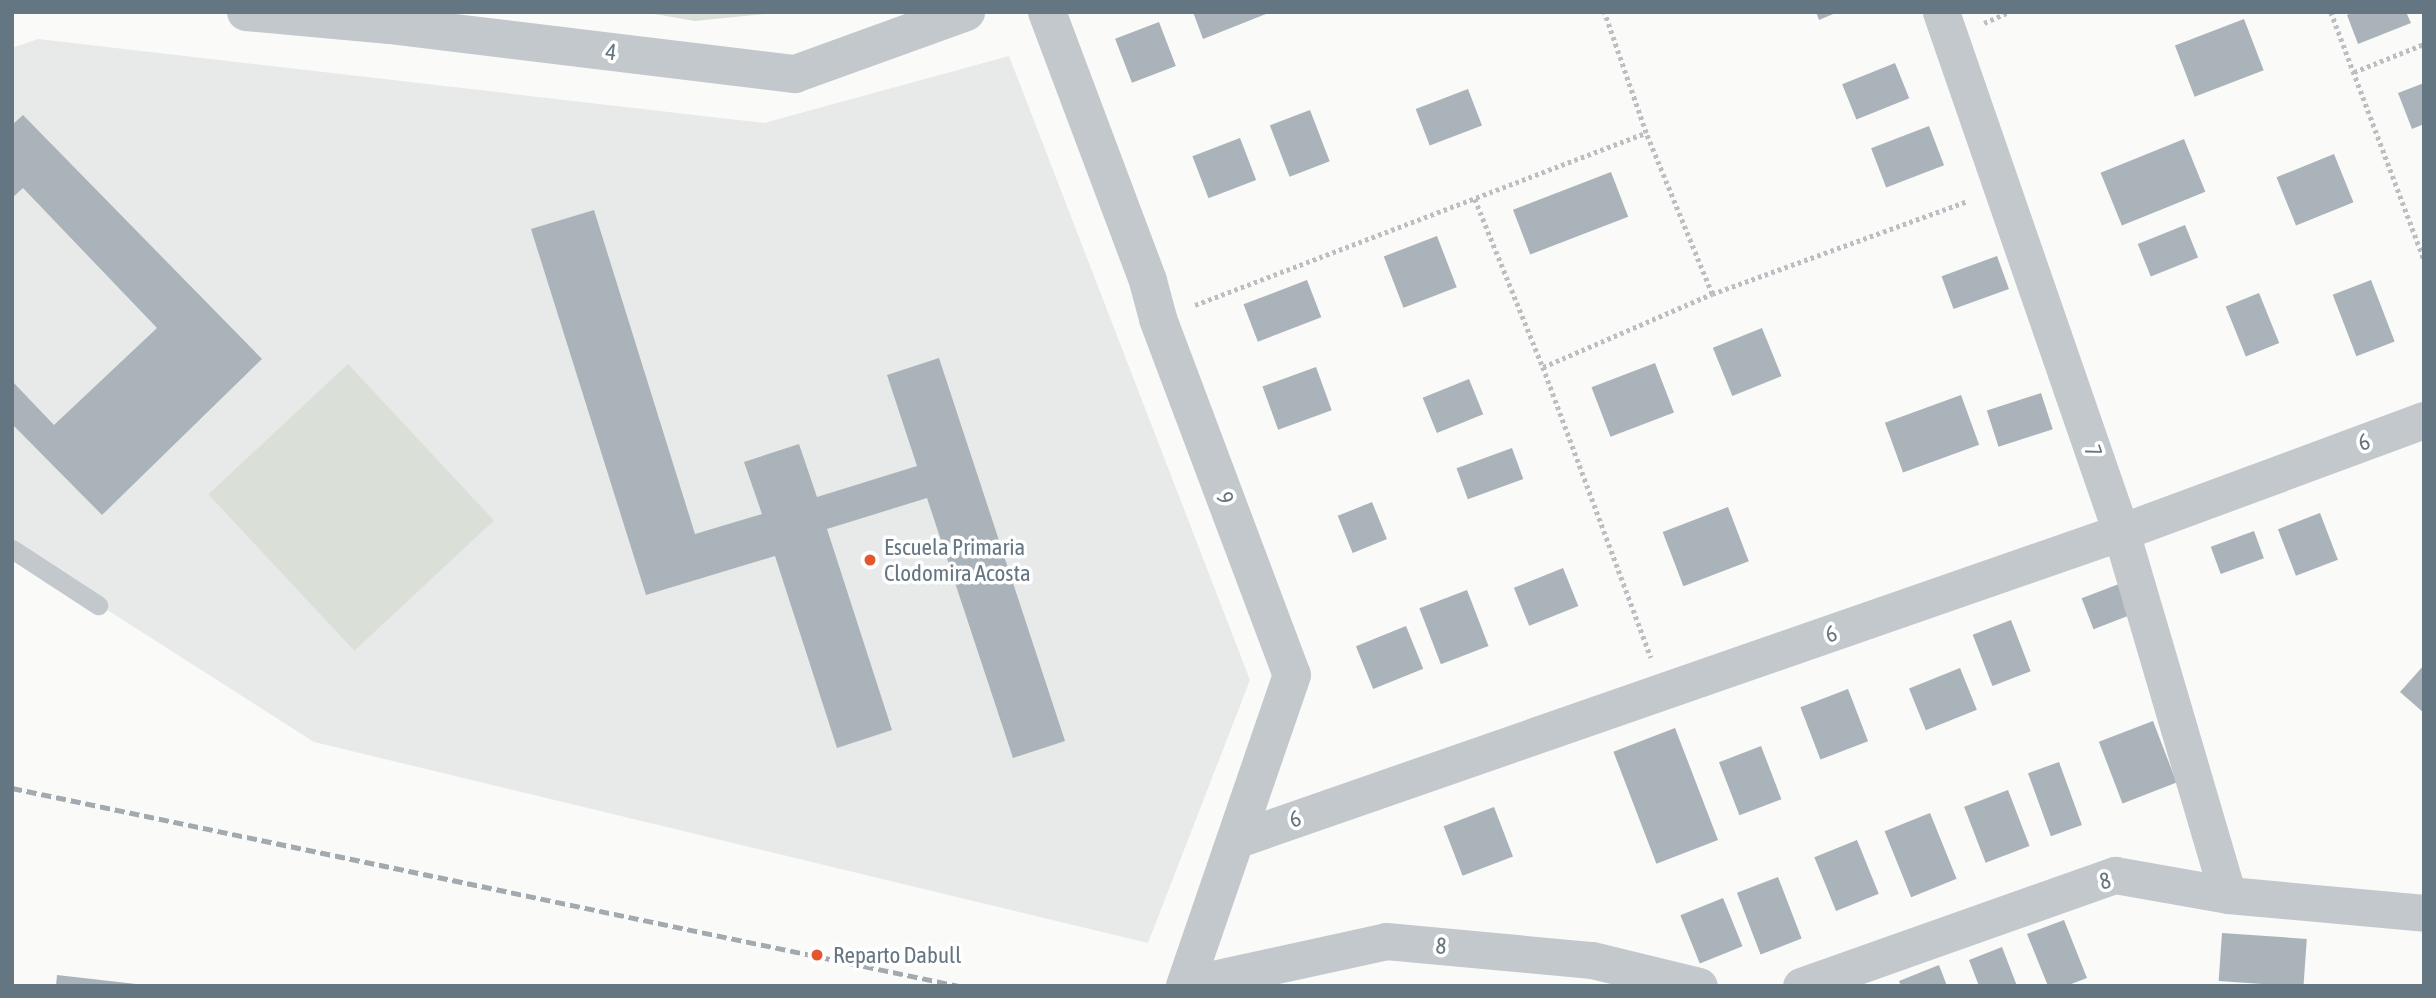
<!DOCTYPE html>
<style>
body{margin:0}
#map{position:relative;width:2436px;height:998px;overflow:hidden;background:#fafaf8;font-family:"Asap Condensed",sans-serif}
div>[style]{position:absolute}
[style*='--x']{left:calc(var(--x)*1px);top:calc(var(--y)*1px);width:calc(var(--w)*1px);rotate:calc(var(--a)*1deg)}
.built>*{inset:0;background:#e8e9e9}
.green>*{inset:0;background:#dadfd7;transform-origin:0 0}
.building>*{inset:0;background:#aab3b9;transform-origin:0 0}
.path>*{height:4.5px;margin-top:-2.25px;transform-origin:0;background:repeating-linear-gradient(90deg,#bbbfc2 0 3.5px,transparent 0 7px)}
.service>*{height:19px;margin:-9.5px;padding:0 9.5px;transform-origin:9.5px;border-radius:9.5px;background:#c3c8cc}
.minor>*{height:37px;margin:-18.5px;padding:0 18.5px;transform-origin:18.5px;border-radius:18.5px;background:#c3c8cc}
.tertiary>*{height:38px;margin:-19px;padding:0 19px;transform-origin:19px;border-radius:19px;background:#c3c8cc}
.rail>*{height:5px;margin-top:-2.5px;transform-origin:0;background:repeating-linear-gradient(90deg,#a2aab0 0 10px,transparent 0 15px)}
.dots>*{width:19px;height:19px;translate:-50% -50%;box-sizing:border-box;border:4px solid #fff;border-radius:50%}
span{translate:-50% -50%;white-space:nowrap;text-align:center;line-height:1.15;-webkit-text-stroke:7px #fff;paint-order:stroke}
.street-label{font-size:23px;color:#657683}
.poi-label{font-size:23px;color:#657683}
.left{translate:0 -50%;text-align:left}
.frame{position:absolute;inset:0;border:14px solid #657683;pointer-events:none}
</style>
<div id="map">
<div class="built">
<div style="clip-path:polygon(38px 39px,764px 123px,1009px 56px,1250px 680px,1148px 943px,314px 742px,12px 549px,12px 48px)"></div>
</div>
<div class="green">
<div style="clip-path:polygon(643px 12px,783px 12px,695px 21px)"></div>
<div style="left:348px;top:364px;width:214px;height:191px;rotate:47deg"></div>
</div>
<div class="building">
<div style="clip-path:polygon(1193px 12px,1271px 12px,1203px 39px)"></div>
<div style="clip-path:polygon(1816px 12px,1838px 12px,1819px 20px)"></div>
<div style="clip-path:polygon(2354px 12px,2406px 12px,2411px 23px,2358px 44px,2347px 15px)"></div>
<div style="left:2244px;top:19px;width:55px;height:74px;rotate:69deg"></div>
<div style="left:1159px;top:22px;width:47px;height:47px;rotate:69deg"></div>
<div style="left:1895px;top:63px;width:38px;height:57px;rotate:68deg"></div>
<div style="clip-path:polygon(2424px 83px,2424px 124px,2412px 129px,2398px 93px)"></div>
<div style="left:1468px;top:89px;width:39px;height:56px;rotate:69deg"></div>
<div style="left:1310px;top:110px;width:55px;height:43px;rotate:69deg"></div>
<div style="clip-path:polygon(23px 115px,262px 359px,102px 515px,12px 424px,12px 381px,54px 425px,157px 328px,23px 188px,12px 198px,12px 125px)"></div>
<div style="left:1929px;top:126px;width:42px;height:62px;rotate:69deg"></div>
<div style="left:1240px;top:138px;width:45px;height:51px;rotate:69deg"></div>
<div style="left:2184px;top:139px;width:57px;height:90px;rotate:68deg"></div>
<div style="left:2334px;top:154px;width:52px;height:62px;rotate:68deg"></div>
<div style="left:1611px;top:172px;width:48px;height:105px;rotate:69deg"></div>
<div style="clip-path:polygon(594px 210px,695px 534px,762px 514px,744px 462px,799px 444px,817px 497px,917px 466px,887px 375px,939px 358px,1065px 741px,1013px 758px,927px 498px,827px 529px,892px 730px,837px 748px,775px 556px,646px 595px,531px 229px)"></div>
<div style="left:2185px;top:225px;width:35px;height:51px;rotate:68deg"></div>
<div style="left:1437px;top:236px;width:55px;height:57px;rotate:69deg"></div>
<div style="left:1997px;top:256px;width:35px;height:59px;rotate:70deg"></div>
<div style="left:1307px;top:280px;width:40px;height:68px;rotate:69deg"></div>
<div style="left:2371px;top:280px;width:66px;height:41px;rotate:69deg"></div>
<div style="left:2259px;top:293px;width:54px;height:36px;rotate:68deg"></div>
<div style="left:1762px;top:328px;width:52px;height:53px;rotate:68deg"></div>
<div style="left:1655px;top:363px;width:53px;height:68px;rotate:69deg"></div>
<div style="left:1316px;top:367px;width:46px;height:57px;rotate:70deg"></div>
<div style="left:1469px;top:379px;width:38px;height:50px;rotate:68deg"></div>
<div style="left:2041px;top:393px;width:38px;height:57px;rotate:72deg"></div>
<div style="left:1961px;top:395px;width:53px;height:81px;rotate:70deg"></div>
<div style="left:1512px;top:448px;width:33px;height:59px;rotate:70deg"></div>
<div style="left:1372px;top:502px;width:40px;height:37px;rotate:68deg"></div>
<div style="left:1728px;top:507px;width:58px;height:70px;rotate:69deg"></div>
<div style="left:2320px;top:513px;width:50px;height:45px;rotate:69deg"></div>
<div style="left:2254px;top:531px;width:29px;height:46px;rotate:70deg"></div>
<div style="left:1563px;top:568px;width:41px;height:53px;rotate:68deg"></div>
<div style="left:2119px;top:584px;width:33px;height:40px;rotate:69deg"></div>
<div style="left:1467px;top:590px;width:60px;height:51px;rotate:69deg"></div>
<div style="left:2011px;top:620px;width:55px;height:41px;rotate:69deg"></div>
<div style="left:1406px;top:626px;width:46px;height:54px;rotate:68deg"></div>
<div style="clip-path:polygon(2424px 665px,2424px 713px,2400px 692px)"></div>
<div style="left:1960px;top:668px;width:45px;height:55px;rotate:68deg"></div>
<div style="left:1848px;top:689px;width:56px;height:51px;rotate:69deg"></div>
<div style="left:2153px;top:721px;width:66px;height:58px;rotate:69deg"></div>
<div style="left:1675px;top:728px;width:120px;height:66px;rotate:69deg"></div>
<div style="left:1761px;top:746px;width:57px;height:45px;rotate:69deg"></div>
<div style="left:2059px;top:762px;width:67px;height:33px;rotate:70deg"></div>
<div style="left:2008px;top:790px;width:60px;height:47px;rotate:69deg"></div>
<div style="left:1494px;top:807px;width:53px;height:54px;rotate:69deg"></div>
<div style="left:1930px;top:813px;width:71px;height:49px;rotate:68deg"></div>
<div style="left:1857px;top:840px;width:58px;height:46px;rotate:68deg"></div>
<div style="left:1778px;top:877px;width:66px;height:44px;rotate:69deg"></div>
<div style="left:1723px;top:898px;width:52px;height:46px;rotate:68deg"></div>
<div style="clip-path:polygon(2064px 920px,2087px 978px,2066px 986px,2048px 986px,2027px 934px)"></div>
<div style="left:2222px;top:933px;width:85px;height:48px;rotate:4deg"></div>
<div style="clip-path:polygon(2002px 947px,2017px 986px,1979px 986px,1969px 960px)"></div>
<div style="clip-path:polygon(1939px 965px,1947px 986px,1901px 986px,1899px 981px)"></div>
<div style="clip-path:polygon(57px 975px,136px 984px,135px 986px,56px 986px)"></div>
</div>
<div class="path">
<div style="--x:2331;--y:12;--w:264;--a:69.4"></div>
<div style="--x:12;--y:22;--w:1;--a:0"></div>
<div style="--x:1984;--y:23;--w:27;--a:-24"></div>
<div style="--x:2354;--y:72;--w:75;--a:-21.8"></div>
<div style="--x:1475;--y:199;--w:181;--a:68"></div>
<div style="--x:1543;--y:367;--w:184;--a:-23.4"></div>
<div style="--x:1712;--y:294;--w:174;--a:-112.3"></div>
<div style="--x:1646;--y:133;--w:128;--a:-109.1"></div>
<div style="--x:1712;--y:294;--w:271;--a:-20"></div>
<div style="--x:1195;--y:305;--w:483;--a:-20.9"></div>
<div style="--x:1543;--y:367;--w:310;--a:69.6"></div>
</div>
<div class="service">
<div style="--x:12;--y:549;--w:103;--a:33.1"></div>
</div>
<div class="minor">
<div style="--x:1941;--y:12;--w:550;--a:70.91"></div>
<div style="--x:2121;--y:532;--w:378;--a:73.6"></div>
<div style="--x:1235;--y:840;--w:938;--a:-19.17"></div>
<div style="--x:2121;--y:532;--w:323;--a:-20.3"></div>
<div style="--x:1185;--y:985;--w:206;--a:-12.3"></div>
<div style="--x:1386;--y:941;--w:207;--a:5.3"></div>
<div style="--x:1592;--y:960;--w:110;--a:13.7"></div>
<div style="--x:1801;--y:986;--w:333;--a:-19.5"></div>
<div style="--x:2115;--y:875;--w:115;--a:10"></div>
<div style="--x:2228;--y:895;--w:197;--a:5.2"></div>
</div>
<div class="tertiary">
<div style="--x:246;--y:12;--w:144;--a:5.2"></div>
<div style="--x:389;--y:25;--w:409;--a:6.9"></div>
<div style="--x:795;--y:74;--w:182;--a:-19.9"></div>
<div style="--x:1047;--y:12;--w:287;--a:69.4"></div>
<div style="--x:1148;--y:281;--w:39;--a:75"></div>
<div style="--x:1158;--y:319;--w:380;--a:69.4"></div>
<div style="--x:1292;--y:675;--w:329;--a:109"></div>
</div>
<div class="rail">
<div style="--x:12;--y:788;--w:967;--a:11.81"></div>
</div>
<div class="dots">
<div style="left:870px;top:560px;background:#e4572e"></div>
<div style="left:817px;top:955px;background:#e4572e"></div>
</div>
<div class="street-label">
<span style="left:611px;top:52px;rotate:7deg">4</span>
<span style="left:2364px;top:442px;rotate:-20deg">6</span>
<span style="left:2093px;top:451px;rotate:71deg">7</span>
<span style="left:1225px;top:498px;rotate:69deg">9</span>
<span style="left:1831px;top:634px;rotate:-19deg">6</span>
<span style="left:1295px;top:819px;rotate:-19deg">6</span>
<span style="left:2105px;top:881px;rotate:-14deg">8</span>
<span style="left:1441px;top:946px;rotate:5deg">8</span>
</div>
<div class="poi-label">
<span class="left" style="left:884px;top:560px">Escuela Primaria<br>Clodomira Acosta</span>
<span class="left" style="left:833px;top:955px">Reparto Dabull</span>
</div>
<div class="frame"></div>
</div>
